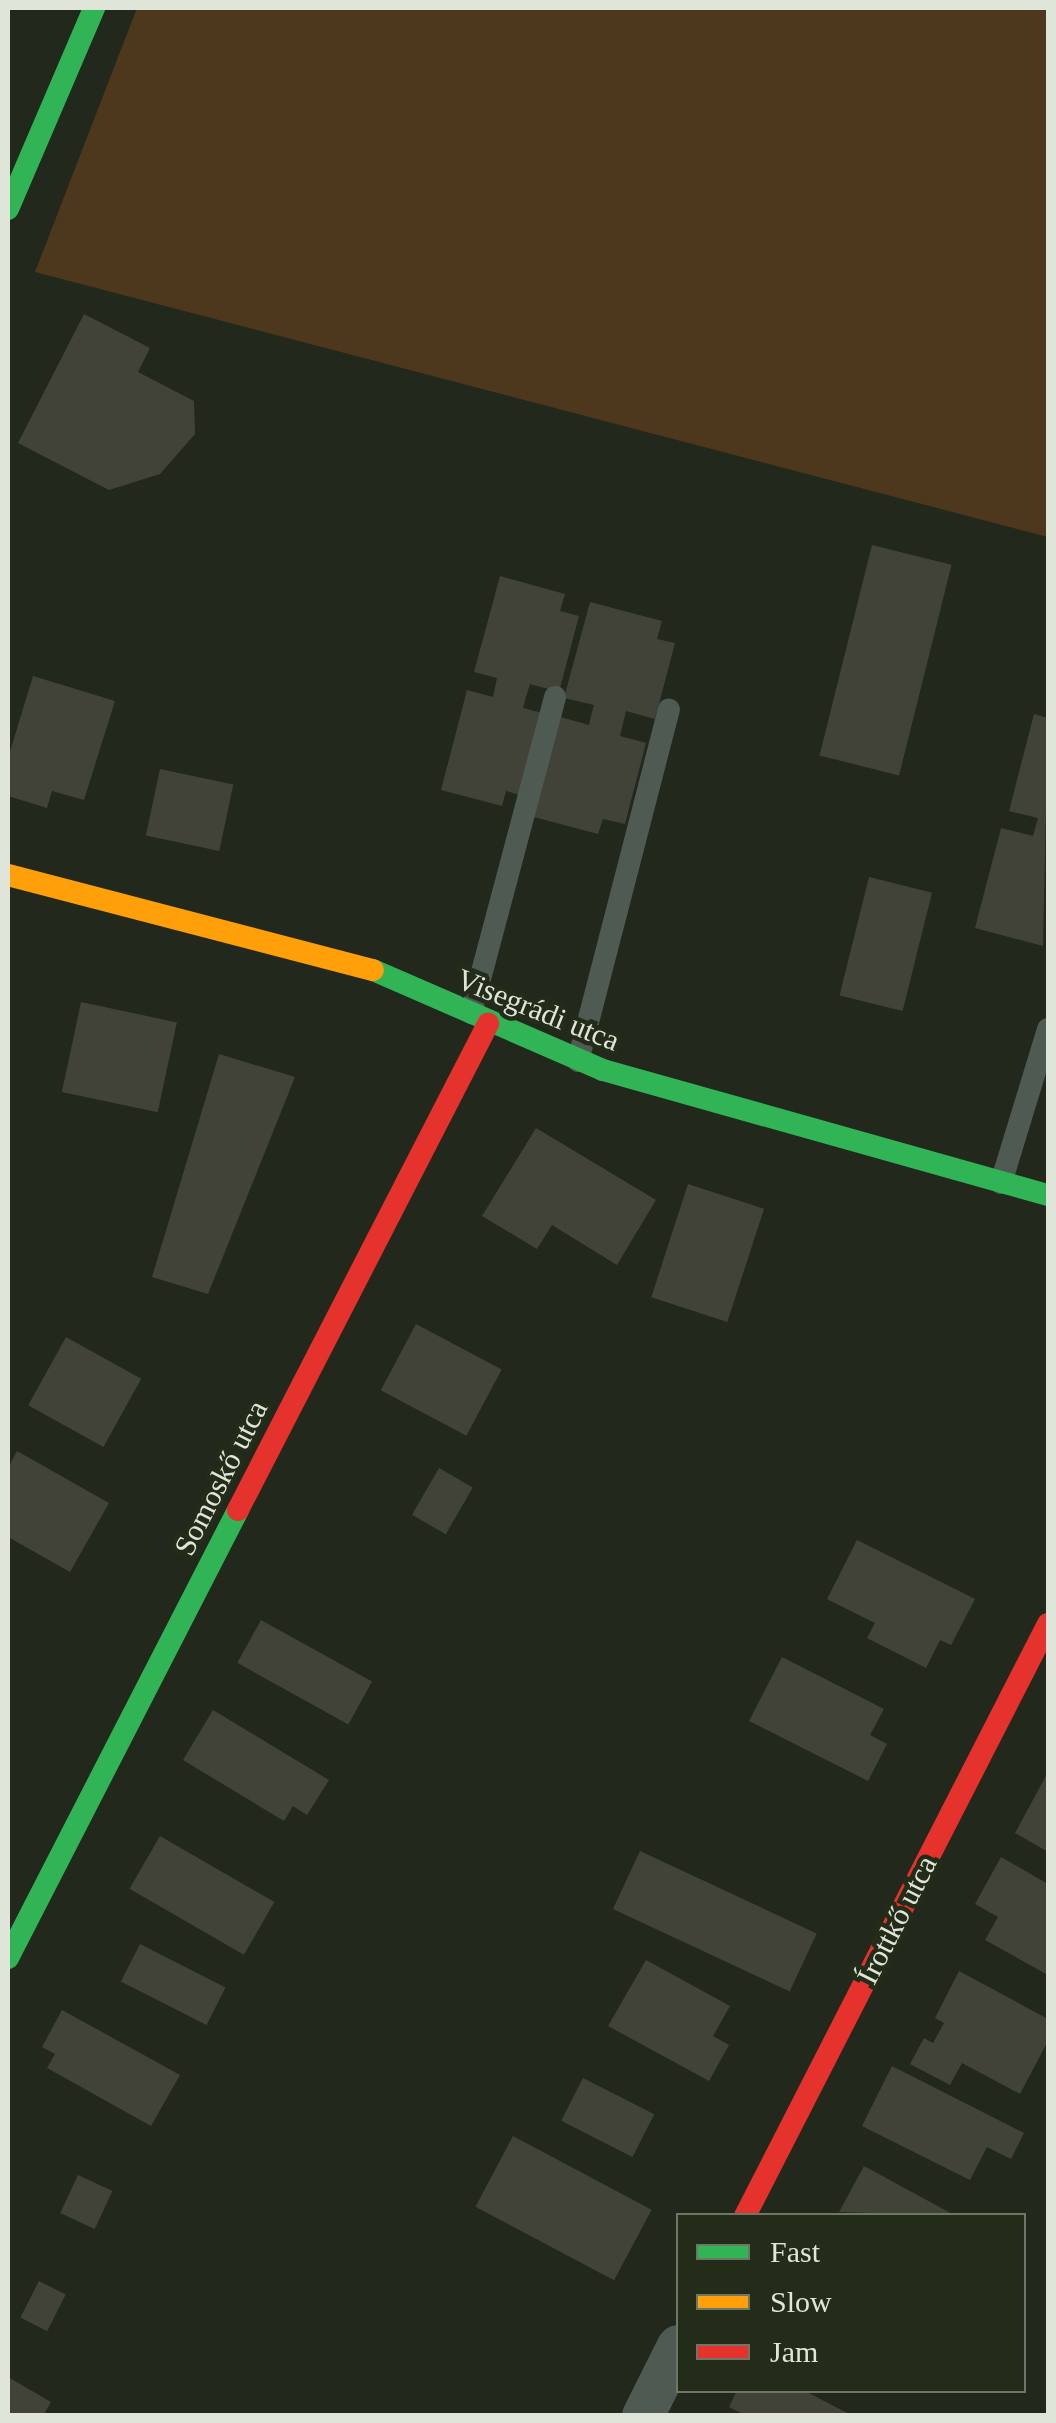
<!DOCTYPE html>
<meta charset="utf-8">
<style>
body{margin:0}
#map{position:relative;width:1056px;height:2423px;overflow:hidden;background:#22281c;font-family:"Times New Roman",serif}
div>[style]{position:absolute}
[style*='--x']{left:calc(var(--x)*1px);top:calc(var(--y)*1px);width:calc(var(--w)*1px);rotate:calc(var(--a)*1deg)}
.green>*{inset:0;background:#4d371d}
.building>*{inset:0;background:#414338;transform-origin:0 0}
.lane>*{height:22px;margin:-11px;padding:0 11px;transform-origin:11px;border-radius:11px;background:#4f5a53}
.street>*{height:42px;margin:-21px;padding:0 21px;transform-origin:21px;border-radius:21px;background:#4f5a53}
.fast>*{height:22px;margin:-11px;padding:0 11px;transform-origin:11px;border-radius:11px;background:#30b455}
.slow>*{height:22px;margin:-11px;padding:0 11px;transform-origin:11px;border-radius:11px;background:#ff9f0a}
.jam>*{height:22px;margin:-11px;padding:0 11px;transform-origin:11px;border-radius:11px;background:#e5322d}
span{translate:-50% -50%;white-space:nowrap;text-align:center;line-height:1.15;-webkit-text-stroke:9px #222c18;paint-order:stroke}
.street-label{font-size:30px;color:#dfe6d9}
.frame{position:absolute;inset:0;border:10px solid #dfe6d9;pointer-events:none}
.legend{position:absolute;left:676px;top:2213px;width:350px;height:180px;box-sizing:border-box;background:#222c18;border:2px solid #6e7665;margin:0;padding:12px 18px;list-style:none;font-size:30px;color:#dfe6d9}
.legend li{display:flex;align-items:center;gap:20px;height:50px}
.legend b{width:50px;border:2px solid #6e7665}
</style>
<div id="map">
<div class="green">
<div style="clip-path:polygon(137px 8px,1048px 8px,1048px 537px,35px 272px)"></div>
</div>
<div class="building">
<div style="clip-path:polygon(84px 314px,150px 348px,138px 372px,194px 401px,195px 434px,160px 474px,109px 490px,18px 443px)"></div>
<div style="left:872px;top:545px;width:82px;height:217px;rotate:14deg"></div>
<div style="clip-path:polygon(500px 576px,565px 594px,560px 611px,579px 616px,559px 692px,530px 684px,526px 697px,523px 708px,550px 715px,528px 797px,506px 791px,502px 806px,441px 790px,467px 690px,493px 697px,497px 678px,474px 672px)"></div>
<div style="clip-path:polygon(590px 602px,662px 621px,657px 639px,675px 643px,655px 719px,626px 711px,620px 736px,646px 743px,625px 824px,603px 819px,598px 834px,530px 816px,557px 716px,589px 725px,591px 716px,594px 705px,564px 698px)"></div>
<div style="clip-path:polygon(33px 676px,115px 701px,84px 800px,52px 791px,47px 808px,8px 796px,8px 758px)"></div>
<div style="clip-path:polygon(1034px 714px,1048px 718px,1043px 946px,975px 928px,1001px 828px,1033px 836px,1038px 818px,1009px 811px)"></div>
<div style="left:160px;top:769px;width:75px;height:68px;rotate:12deg"></div>
<div style="left:869px;top:877px;width:65px;height:122px;rotate:14deg"></div>
<div style="left:81px;top:1002px;width:98px;height:92px;rotate:12deg"></div>
<div style="clip-path:polygon(219px 1054px,295px 1077px,208px 1294px,152px 1277px)"></div>
<div style="clip-path:polygon(536px 1128px,656px 1200px,617px 1265px,552px 1225px,537px 1249px,482px 1216px)"></div>
<div style="left:688px;top:1184px;width:80px;height:119px;rotate:18deg"></div>
<div style="left:416px;top:1324px;width:97px;height:75px;rotate:28deg"></div>
<div style="left:66px;top:1337px;width:86px;height:78px;rotate:29deg"></div>
<div style="clip-path:polygon(17px 1451px,109px 1503px,70px 1572px,8px 1537px,8px 1468px)"></div>
<div style="left:439px;top:1468px;width:39px;height:54px;rotate:30deg"></div>
<div style="clip-path:polygon(857px 1540px,975px 1599px,951px 1645px,940px 1640px,926px 1668px,867px 1638px,875px 1623px,827px 1599px)"></div>
<div style="left:261px;top:1620px;width:127px;height:49px;rotate:29deg"></div>
<div style="clip-path:polygon(782px 1657px,884px 1709px,870px 1735px,887px 1744px,868px 1781px,749px 1721px)"></div>
<div style="clip-path:polygon(213px 1710px,329px 1780px,307px 1815px,293px 1806px,284px 1821px,183px 1760px)"></div>
<div style="clip-path:polygon(1048px 1772px,1048px 1852px,1015px 1833px)"></div>
<div style="left:160px;top:1836px;width:132px;height:61px;rotate:30deg"></div>
<div style="left:640px;top:1851px;width:195px;height:64px;rotate:25deg"></div>
<div style="clip-path:polygon(1001px 1857px,1048px 1884px,1048px 1975px,985px 1940px,998px 1917px,975px 1904px)"></div>
<div style="left:140px;top:1944px;width:96px;height:42px;rotate:27deg"></div>
<div style="clip-path:polygon(646px 1960px,730px 2006px,713px 2036px,729px 2045px,709px 2081px,608px 2026px)"></div>
<div style="clip-path:polygon(959px 1971px,1048px 2019px,1048px 2041px,1020px 2094px,962px 2063px,950px 2085px,910px 2064px,924px 2038px,933px 2043px,944px 2023px,935px 2018px)"></div>
<div style="clip-path:polygon(62px 2010px,180px 2075px,151px 2126px,47px 2068px,55px 2054px,42px 2047px)"></div>
<div style="clip-path:polygon(892px 2066px,1024px 2133px,1011px 2159px,987px 2147px,970px 2180px,862px 2126px)"></div>
<div style="left:583px;top:2078px;width:80px;height:48px;rotate:27deg"></div>
<div style="left:513px;top:2136px;width:157px;height:80px;rotate:28deg"></div>
<div style="clip-path:polygon(864px 2166px,956px 2216px,839px 2212px)"></div>
<div style="left:78px;top:2175px;width:38px;height:42px;rotate:25deg"></div>
<div style="left:39px;top:2281px;width:30px;height:41px;rotate:27deg"></div>
<div style="clip-path:polygon(8px 2377px,51px 2402px,43px 2416px,8px 2416px)"></div>
<div style="clip-path:polygon(737px 2390px,803px 2390px,853px 2416px,747px 2416px,729px 2407px)"></div>
</div>
<div class="lane">
<div style="--x:471;--y:1013;--w:327;--a:-75.1"></div>
<div style="--x:578;--y:1061;--w:363;--a:-75.5"></div>
<div style="--x:1001;--y:1183;--w:161;--a:-73"></div>
</div>
<div class="street">
<div style="--x:643;--y:2416;--w:78;--a:-63.4"></div>
</div>
<div class="fast">
<div style="--x:8;--y:209;--w:219;--a:-66.8"></div>
<div style="--x:373;--y:970;--w:251;--a:23.5"></div>
<div style="--x:603;--y:1070;--w:462;--a:15.7"></div>
<div style="--x:8;--y:1958;--w:504;--a:-62.82"></div>
</div>
<div class="slow">
<div style="--x:8;--y:875;--w:377;--a:14.6"></div>
</div>
<div class="jam">
<div style="--x:238;--y:1510;--w:547;--a:-62.78"></div>
<div style="--x:745;--y:2216;--w:665;--a:-62.9"></div>
</div>
<div class="street-label">
<span style="left:538px;top:1010px;rotate:22deg">Visegrádi utca</span>
<span style="left:221px;top:1478px;rotate:-63deg">Somoskő utca</span>
<span style="left:897px;top:1920px;rotate:-63deg">Írottkő utca</span>
</div>
<div class="frame"></div>
<ul class="legend">
<li><b style="height:12px;background:#30b455"></b>Fast</li>
<li><b style="height:12px;background:#ff9f0a"></b>Slow</li>
<li><b style="height:12px;background:#e5322d"></b>Jam</li>
</ul>
</div>
